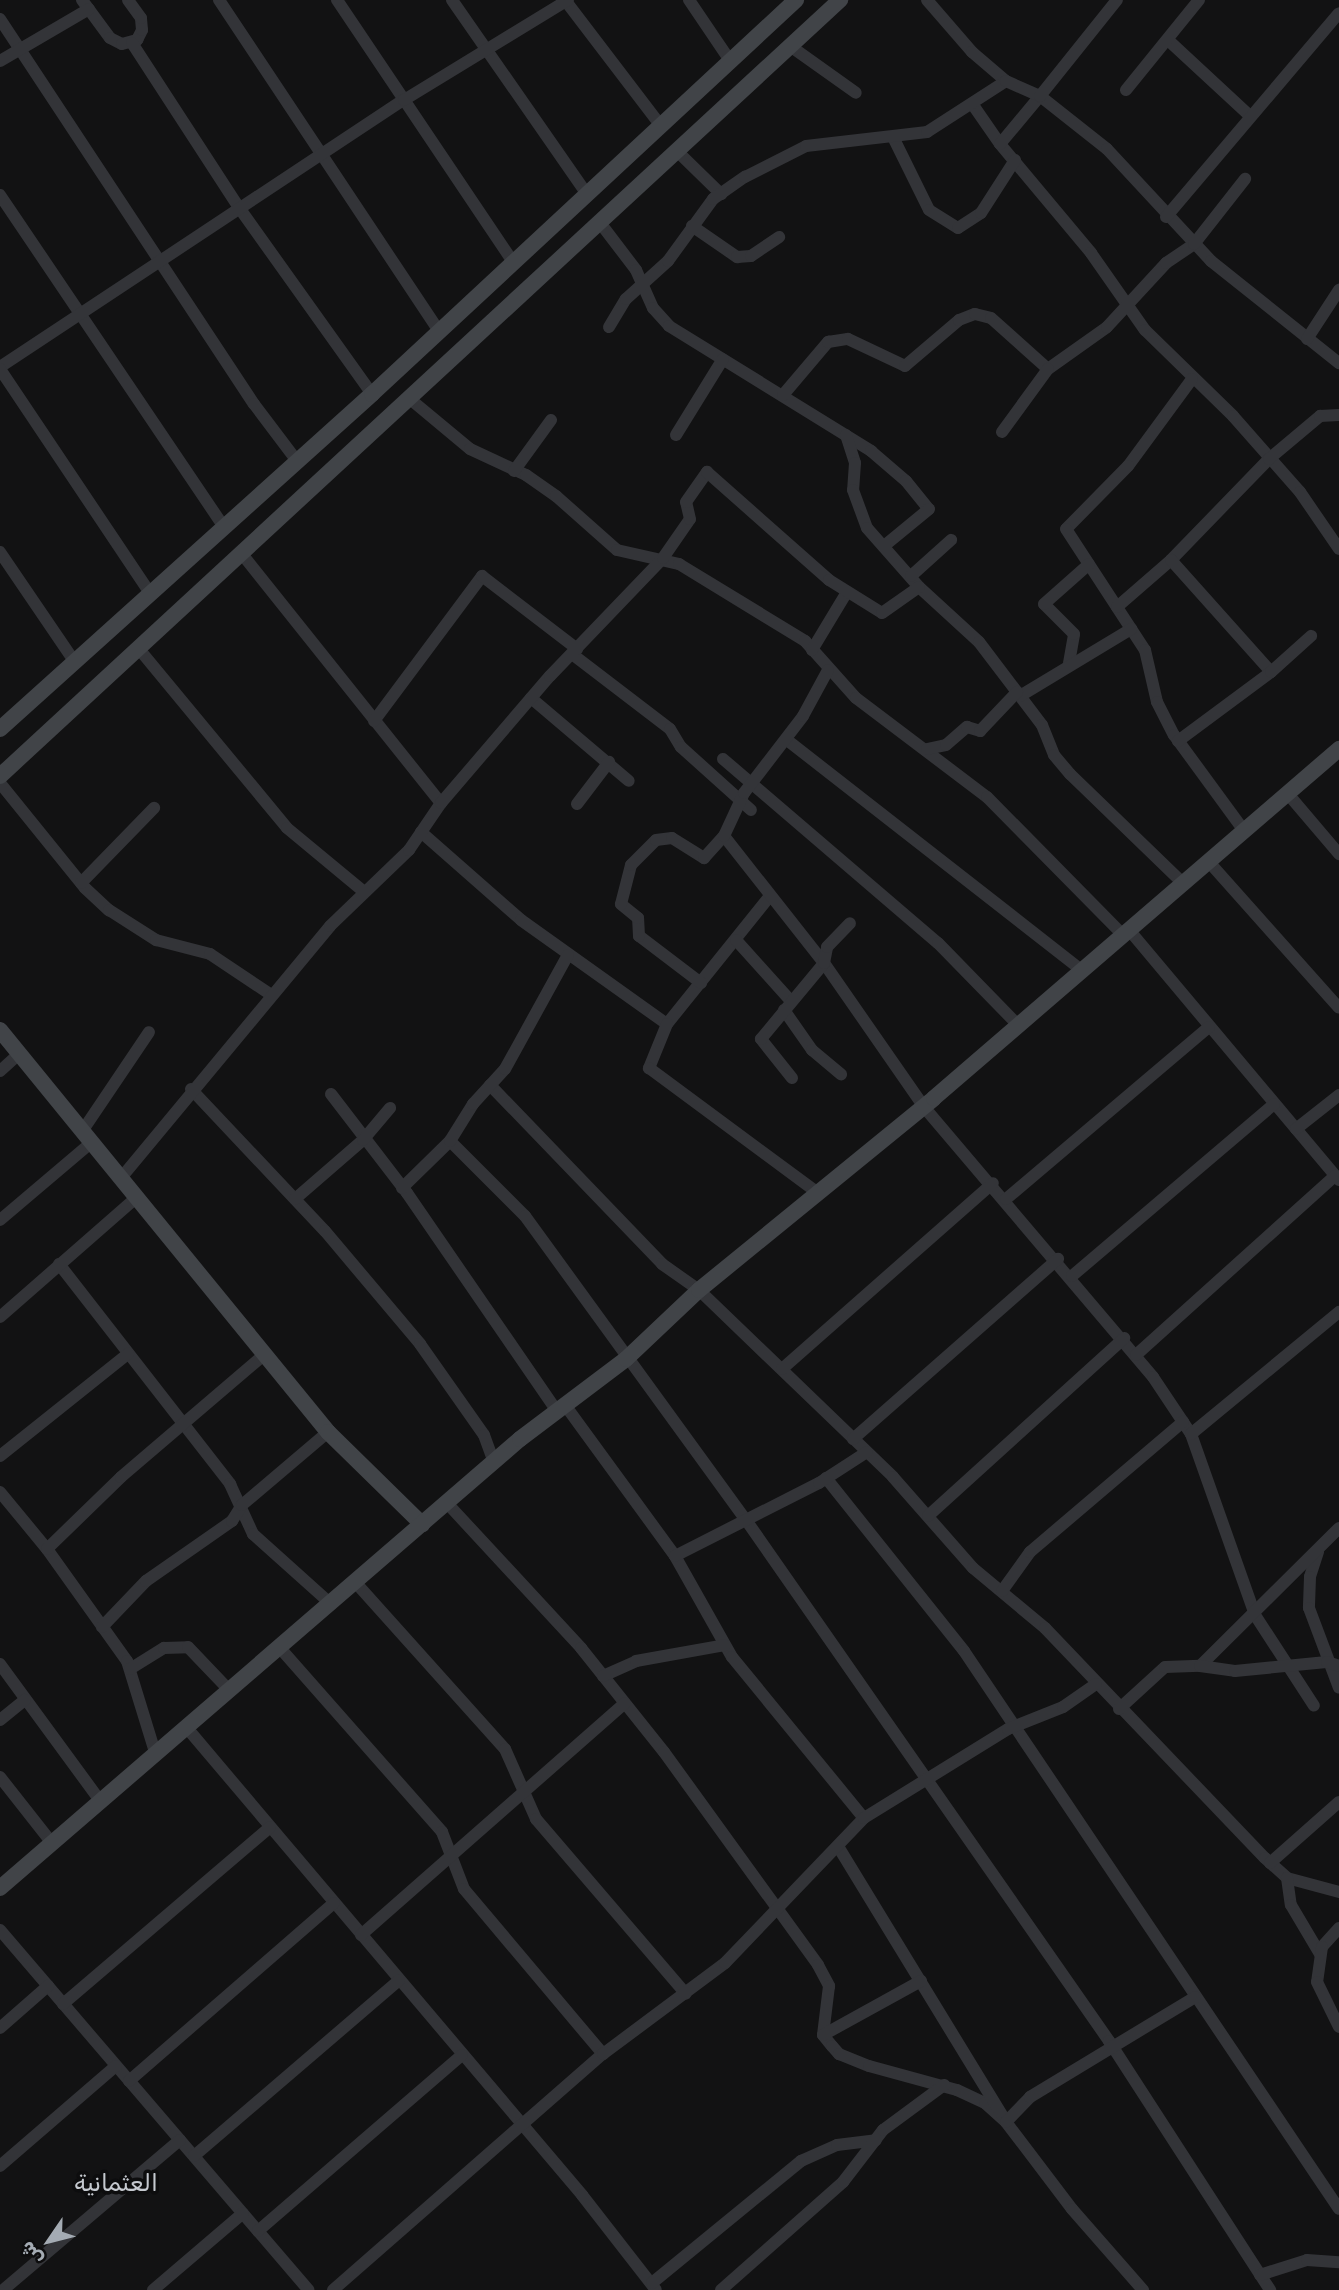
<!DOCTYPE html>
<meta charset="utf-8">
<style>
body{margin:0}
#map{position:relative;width:1339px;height:2290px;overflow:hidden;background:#121213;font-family:Rubik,"Noto Sans Arabic",sans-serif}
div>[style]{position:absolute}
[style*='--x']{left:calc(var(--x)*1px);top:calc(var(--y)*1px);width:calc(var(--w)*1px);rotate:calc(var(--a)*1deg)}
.street>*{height:12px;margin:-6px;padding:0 6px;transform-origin:6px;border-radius:6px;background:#333438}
.secondary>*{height:16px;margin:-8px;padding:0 8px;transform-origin:8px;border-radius:8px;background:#414448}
span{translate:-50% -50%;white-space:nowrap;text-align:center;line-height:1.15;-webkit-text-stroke:7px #0d0d0e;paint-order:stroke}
.neighbourhood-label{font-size:24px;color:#c5c9cf}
.north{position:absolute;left:14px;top:2206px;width:70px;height:70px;-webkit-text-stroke:5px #0d0d0e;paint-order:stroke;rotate:235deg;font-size:19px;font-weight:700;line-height:28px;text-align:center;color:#a4abb3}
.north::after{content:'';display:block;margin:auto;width:24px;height:32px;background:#a4abb3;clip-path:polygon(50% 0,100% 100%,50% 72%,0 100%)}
</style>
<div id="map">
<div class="street">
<div style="--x:82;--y:0;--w:47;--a:53.6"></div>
<div style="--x:110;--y:38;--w:13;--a:27"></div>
<div style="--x:122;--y:44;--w:16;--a:-15"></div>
<div style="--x:137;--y:40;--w:11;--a:-63"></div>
<div style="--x:142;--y:30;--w:12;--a:-95"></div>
<div style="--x:141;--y:18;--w:22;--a:-126"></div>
<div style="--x:219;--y:0;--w:397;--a:56.4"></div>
<div style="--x:337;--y:0;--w:316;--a:56.1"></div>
<div style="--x:452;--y:0;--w:236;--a:55.2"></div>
<div style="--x:565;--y:0;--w:158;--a:52.7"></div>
<div style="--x:689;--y:0;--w:75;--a:55.9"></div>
<div style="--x:927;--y:0;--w:69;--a:49.1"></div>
<div style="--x:972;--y:52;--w:45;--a:40.5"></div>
<div style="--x:0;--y:19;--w:461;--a:56.6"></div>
<div style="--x:254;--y:404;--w:71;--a:53"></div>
<div style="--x:1168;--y:40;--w:112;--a:42.8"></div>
<div style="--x:132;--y:43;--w:198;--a:57"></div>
<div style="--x:240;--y:209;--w:227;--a:54.5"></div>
<div style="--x:793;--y:48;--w:77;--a:35.5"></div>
<div style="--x:0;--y:61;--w:103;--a:-30.3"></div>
<div style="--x:1126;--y:90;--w:116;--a:-51"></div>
<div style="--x:973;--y:105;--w:47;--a:55.3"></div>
<div style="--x:1000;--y:144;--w:142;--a:50.1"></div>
<div style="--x:1091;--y:253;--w:94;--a:55"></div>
<div style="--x:1145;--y:330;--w:123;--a:44.3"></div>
<div style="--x:1233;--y:416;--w:101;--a:48.6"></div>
<div style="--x:1300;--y:492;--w:69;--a:55.6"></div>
<div style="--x:893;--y:137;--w:81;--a:63.7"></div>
<div style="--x:929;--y:210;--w:34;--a:32"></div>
<div style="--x:958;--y:228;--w:27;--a:-33"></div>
<div style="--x:981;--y:213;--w:63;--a:-57.3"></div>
<div style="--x:1000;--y:144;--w:62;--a:-50.2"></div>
<div style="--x:1040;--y:96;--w:85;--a:38.3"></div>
<div style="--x:1107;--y:149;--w:153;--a:47.1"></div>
<div style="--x:1211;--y:261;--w:164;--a:38.6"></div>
<div style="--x:679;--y:153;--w:59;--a:44.3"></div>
<div style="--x:0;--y:195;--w:400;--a:56"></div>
<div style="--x:1166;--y:217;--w:267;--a:-49.7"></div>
<div style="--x:601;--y:224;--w:58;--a:52.7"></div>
<div style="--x:636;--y:270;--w:42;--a:65.9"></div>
<div style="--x:653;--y:308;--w:24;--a:48"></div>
<div style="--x:669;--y:326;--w:238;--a:31.7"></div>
<div style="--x:871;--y:451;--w:46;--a:40.6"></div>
<div style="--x:906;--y:481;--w:36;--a:51"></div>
<div style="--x:929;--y:509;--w:58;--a:140.6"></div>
<div style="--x:692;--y:226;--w:55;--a:34.6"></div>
<div style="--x:737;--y:257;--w:14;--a:-4"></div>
<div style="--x:751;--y:256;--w:34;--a:-34"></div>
<div style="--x:609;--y:327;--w:33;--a:-59"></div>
<div style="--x:626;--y:299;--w:57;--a:-42.1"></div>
<div style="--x:668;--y:261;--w:77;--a:-54"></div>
<div style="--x:713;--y:199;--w:39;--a:-35"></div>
<div style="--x:745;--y:177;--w:68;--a:-26.9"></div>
<div style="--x:806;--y:146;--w:122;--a:-6.6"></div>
<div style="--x:927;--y:132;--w:94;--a:-32.8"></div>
<div style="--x:1006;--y:81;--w:37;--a:24"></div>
<div style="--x:1040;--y:96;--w:123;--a:-51.3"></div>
<div style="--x:1307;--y:339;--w:59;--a:-56.9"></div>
<div style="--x:0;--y:367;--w:484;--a:-33.5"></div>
<div style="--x:404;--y:100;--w:192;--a:-31.4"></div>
<div style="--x:0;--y:369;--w:270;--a:56.2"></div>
<div style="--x:1192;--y:379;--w:108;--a:126.3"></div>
<div style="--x:1128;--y:466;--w:88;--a:134.5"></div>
<div style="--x:1066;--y:529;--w:145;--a:56.9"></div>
<div style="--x:1145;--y:650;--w:53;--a:77"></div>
<div style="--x:1157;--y:702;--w:37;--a:63"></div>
<div style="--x:1174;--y:735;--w:120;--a:53.8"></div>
<div style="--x:783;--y:395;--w:70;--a:-49.7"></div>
<div style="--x:828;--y:342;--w:20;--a:-9"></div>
<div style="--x:848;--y:339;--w:63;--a:25.3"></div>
<div style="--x:905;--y:366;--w:71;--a:-40.4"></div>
<div style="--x:959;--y:320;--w:17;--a:-21"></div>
<div style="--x:975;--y:314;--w:16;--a:14"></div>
<div style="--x:991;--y:318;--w:76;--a:41.8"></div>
<div style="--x:1048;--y:369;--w:72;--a:-35.4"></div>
<div style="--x:1107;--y:327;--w:87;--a:-47.3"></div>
<div style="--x:1166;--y:263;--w:34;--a:-34"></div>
<div style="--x:1194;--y:244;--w:83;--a:-51.9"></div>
<div style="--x:410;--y:399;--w:78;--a:39.8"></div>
<div style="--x:470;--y:449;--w:62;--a:24.9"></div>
<div style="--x:526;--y:475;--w:37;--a:35"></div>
<div style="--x:556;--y:496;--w:81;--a:41.5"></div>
<div style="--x:617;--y:550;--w:64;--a:12.7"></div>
<div style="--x:679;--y:564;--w:148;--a:31.4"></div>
<div style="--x:805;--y:641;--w:76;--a:48.2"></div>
<div style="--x:856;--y:698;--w:164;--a:37.1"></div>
<div style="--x:987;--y:797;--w:195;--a:45.4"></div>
<div style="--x:1002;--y:432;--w:78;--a:-53.9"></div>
<div style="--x:676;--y:435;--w:89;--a:-58.3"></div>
<div style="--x:846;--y:435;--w:29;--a:72"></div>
<div style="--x:855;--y:463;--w:27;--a:94"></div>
<div style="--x:853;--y:490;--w:40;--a:69.8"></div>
<div style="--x:867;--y:528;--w:79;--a:48.6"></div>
<div style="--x:919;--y:587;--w:81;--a:42.5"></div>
<div style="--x:979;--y:642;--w:104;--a:52.8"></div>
<div style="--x:1042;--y:725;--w:32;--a:68"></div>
<div style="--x:1054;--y:755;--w:25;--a:50"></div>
<div style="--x:1070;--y:774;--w:157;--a:44"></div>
<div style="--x:514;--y:471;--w:63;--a:-54"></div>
<div style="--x:0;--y:552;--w:132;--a:55.8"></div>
<div style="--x:242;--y:554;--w:319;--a:51.4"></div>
<div style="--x:1171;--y:560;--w:141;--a:-45.9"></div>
<div style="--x:1269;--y:459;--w:67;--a:-40.1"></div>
<div style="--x:1320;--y:416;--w:19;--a:-3"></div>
<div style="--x:911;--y:576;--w:54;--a:-42"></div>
<div style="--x:1117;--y:607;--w:72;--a:-41"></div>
<div style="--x:1171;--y:560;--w:150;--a:48.2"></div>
<div style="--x:1271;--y:672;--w:116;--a:143.4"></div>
<div style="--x:139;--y:649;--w:232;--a:50.4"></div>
<div style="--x:287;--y:828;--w:99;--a:39.7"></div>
<div style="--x:812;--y:650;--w:68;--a:-58.9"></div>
<div style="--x:572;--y:654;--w:123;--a:37.4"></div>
<div style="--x:670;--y:729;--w:21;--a:59"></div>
<div style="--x:681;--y:747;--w:94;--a:42"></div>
<div style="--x:1069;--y:663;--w:29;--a:-80"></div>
<div style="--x:1074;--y:634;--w:42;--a:-135"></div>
<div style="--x:1044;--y:604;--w:60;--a:-41.6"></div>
<div style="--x:1271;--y:672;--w:54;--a:-42"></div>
<div style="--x:1020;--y:696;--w:130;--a:-31.1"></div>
<div style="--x:531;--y:698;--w:128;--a:40.3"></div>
<div style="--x:374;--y:721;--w:181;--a:-53.3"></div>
<div style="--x:482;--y:576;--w:120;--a:37.5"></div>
<div style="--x:787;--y:740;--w:375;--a:38"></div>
<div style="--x:927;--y:749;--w:19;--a:-12"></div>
<div style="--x:946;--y:745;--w:28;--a:-41"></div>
<div style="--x:967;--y:727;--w:14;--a:17"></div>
<div style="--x:980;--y:731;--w:54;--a:-46.5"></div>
<div style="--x:723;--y:759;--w:283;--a:40.6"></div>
<div style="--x:938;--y:943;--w:116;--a:45.7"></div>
<div style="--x:0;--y:783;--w:135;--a:51"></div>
<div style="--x:85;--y:888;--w:33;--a:43"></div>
<div style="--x:109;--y:910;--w:56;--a:32.6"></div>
<div style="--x:156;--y:940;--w:56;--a:14.5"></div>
<div style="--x:210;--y:954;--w:72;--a:33.7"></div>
<div style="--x:1288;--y:794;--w:79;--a:49.6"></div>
<div style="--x:577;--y:804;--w:53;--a:-52.7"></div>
<div style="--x:421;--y:832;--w:133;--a:41.3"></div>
<div style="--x:521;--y:920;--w:179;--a:35.5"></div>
<div style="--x:667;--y:1024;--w:163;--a:-51.2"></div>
<div style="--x:724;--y:836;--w:162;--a:51.8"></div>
<div style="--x:824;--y:963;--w:175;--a:55.2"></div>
<div style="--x:924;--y:1107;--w:354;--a:49.7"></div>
<div style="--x:1153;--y:1377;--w:69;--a:56.3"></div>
<div style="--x:1191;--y:1434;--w:192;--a:70.5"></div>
<div style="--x:1255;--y:1615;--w:108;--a:57"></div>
<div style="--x:1209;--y:862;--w:195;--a:48.3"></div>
<div style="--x:81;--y:883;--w:105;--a:-45.8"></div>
<div style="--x:1130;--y:931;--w:325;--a:50"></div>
<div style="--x:736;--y:940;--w:82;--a:48"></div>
<div style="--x:701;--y:983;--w:78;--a:-142.8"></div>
<div style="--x:639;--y:936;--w:18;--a:-93"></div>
<div style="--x:638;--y:918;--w:22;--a:-141"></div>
<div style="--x:621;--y:904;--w:40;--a:-75.6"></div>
<div style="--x:631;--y:865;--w:35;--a:-45"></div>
<div style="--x:656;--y:840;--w:16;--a:-7"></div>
<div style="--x:672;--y:838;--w:38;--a:32"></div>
<div style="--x:704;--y:858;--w:30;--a:-48"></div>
<div style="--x:724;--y:836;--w:47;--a:-65.1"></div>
<div style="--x:744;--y:793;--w:97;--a:-52.5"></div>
<div style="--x:803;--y:716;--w:52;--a:-61.5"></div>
<div style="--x:784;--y:1010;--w:49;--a:55"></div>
<div style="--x:812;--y:1050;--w:38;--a:40"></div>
<div style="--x:667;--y:1024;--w:48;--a:112.2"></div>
<div style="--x:649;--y:1068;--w:210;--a:36.5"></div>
<div style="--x:0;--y:1071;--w:25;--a:-42"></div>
<div style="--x:792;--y:1078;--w:50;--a:-128.5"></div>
<div style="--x:761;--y:1039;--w:99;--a:-50.3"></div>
<div style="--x:824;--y:963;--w:16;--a:-79"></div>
<div style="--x:827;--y:947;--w:33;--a:-46"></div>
<div style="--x:490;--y:1085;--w:248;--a:46.1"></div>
<div style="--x:662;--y:1264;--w:45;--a:35.1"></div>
<div style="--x:699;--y:1290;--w:269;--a:43.9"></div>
<div style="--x:893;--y:1477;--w:121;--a:48.7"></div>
<div style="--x:973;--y:1568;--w:94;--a:39.8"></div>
<div style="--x:1045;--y:1628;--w:318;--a:46.3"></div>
<div style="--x:1265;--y:1858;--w:30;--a:42"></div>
<div style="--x:1287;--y:1878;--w:54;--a:15.1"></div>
<div style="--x:191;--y:1089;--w:195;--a:46.7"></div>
<div style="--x:325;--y:1231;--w:148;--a:49.9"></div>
<div style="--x:420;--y:1344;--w:111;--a:54.9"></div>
<div style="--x:484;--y:1435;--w:29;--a:70"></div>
<div style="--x:331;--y:1094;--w:125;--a:52.5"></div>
<div style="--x:407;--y:1193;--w:265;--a:55.5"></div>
<div style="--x:1296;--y:1129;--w:55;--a:-38.3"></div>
<div style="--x:83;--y:1130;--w:118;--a:-56"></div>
<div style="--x:450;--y:1141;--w:106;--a:45"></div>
<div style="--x:525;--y:1216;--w:376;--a:54"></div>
<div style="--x:746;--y:1520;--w:635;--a:55.13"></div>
<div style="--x:1109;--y:2041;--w:297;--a:57.1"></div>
<div style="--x:121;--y:1178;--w:327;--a:-50.3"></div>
<div style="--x:330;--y:926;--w:110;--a:-43.9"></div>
<div style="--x:409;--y:850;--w:57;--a:-55.8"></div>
<div style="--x:441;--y:803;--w:167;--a:-49.4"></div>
<div style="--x:550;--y:676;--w:163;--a:-46.2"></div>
<div style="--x:663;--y:558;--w:47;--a:-55.3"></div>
<div style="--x:690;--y:519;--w:17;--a:-103"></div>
<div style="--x:686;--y:502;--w:37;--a:-55"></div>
<div style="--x:707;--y:472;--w:163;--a:41.5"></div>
<div style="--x:829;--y:580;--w:62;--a:31.9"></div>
<div style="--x:882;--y:613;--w:45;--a:-35.1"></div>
<div style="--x:402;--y:1188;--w:67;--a:-44.4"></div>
<div style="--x:450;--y:1141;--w:44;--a:-58.1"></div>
<div style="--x:473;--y:1104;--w:47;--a:-47.6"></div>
<div style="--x:505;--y:1069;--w:130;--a:-61.1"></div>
<div style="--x:295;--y:1199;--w:90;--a:-40.9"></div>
<div style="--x:363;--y:1140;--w:42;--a:-49.8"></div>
<div style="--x:1006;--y:1199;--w:266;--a:-40.3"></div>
<div style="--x:0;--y:1220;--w:121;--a:-40.3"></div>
<div style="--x:59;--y:1264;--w:279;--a:52.1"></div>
<div style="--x:230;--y:1484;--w:55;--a:65.3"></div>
<div style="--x:253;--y:1534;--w:105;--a:41.9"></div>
<div style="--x:1072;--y:1276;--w:265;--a:-40.4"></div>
<div style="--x:0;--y:1317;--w:181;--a:-41.2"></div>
<div style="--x:1136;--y:1355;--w:268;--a:-42"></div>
<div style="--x:782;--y:1369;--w:281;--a:-41.4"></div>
<div style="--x:565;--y:1405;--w:187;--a:53.9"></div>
<div style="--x:675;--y:1556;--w:116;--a:60.6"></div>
<div style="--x:732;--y:1657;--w:208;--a:50.7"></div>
<div style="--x:1191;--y:1434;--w:192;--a:-39.5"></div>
<div style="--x:853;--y:1439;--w:273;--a:-41.3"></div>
<div style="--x:0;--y:1456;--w:164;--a:-38.6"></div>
<div style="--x:826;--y:1478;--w:221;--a:51.4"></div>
<div style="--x:964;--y:1651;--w:672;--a:56.1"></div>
<div style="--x:0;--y:1492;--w:74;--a:50.5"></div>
<div style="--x:47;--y:1549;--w:138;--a:54.5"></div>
<div style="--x:127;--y:1661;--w:98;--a:72.9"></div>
<div style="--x:446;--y:1502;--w:199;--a:47.2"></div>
<div style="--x:581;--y:1648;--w:133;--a:51.4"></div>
<div style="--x:664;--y:1752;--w:263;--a:54.1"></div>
<div style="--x:818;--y:1965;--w:24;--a:62"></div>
<div style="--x:829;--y:1986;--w:49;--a:97"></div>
<div style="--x:823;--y:2035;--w:14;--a:51"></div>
<div style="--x:832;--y:2046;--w:11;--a:49"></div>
<div style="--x:839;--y:2054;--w:32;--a:22"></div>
<div style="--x:869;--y:2066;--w:91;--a:15.3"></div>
<div style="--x:957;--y:2090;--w:31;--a:25"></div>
<div style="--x:985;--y:2103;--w:28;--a:42"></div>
<div style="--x:928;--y:1516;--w:265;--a:-42.2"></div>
<div style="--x:47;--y:1549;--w:103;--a:-44.2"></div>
<div style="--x:121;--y:1477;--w:188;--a:-40.5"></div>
<div style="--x:1318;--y:1552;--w:26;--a:108"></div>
<div style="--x:1310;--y:1577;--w:31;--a:92"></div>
<div style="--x:1309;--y:1608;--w:85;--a:69.4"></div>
<div style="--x:675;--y:1556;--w:161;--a:-26.9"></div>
<div style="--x:819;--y:1483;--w:57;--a:-32.9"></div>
<div style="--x:356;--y:1583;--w:223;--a:48.1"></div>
<div style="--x:505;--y:1749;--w:77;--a:66.1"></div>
<div style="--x:536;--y:1819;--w:230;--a:49.4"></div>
<div style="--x:1002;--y:1591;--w:48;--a:-54.3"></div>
<div style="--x:1030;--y:1552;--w:201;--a:-40.4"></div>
<div style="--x:102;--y:1627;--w:64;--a:-46.3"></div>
<div style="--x:146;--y:1581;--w:105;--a:-34.9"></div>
<div style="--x:232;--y:1521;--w:19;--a:-58"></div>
<div style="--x:242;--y:1505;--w:113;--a:-40.3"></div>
<div style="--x:280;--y:1648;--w:245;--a:48.6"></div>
<div style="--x:442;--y:1832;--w:61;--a:68.9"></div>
<div style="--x:464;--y:1889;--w:216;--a:49.9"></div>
<div style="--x:0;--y:1664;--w:171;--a:53.8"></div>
<div style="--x:1200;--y:1666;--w:196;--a:-44.8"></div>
<div style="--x:130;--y:1669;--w:40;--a:-32"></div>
<div style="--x:164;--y:1648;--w:24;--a:-2"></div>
<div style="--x:188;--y:1647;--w:61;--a:46.3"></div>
<div style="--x:603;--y:1676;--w:36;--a:-24"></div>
<div style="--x:636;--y:1661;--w:90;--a:-10.2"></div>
<div style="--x:1119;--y:1709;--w:62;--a:-42.4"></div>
<div style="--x:1165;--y:1667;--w:35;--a:-2"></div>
<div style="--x:1200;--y:1666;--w:35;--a:8"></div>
<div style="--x:1235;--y:1671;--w:92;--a:-5.6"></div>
<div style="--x:1327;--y:1662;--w:13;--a:18"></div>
<div style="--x:0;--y:1720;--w:32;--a:-39"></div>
<div style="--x:187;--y:1728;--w:612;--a:49.77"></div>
<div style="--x:582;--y:2195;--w:120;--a:52.1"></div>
<div style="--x:0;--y:1777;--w:84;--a:51.8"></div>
<div style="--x:839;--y:1848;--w:321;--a:58.6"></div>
<div style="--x:1006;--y:2122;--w:109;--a:52.8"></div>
<div style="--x:1072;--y:2209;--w:108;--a:48.8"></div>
<div style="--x:1270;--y:1863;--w:92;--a:-41.5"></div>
<div style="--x:1287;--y:1878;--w:27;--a:82"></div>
<div style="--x:1291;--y:1905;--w:57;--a:59.4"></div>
<div style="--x:1339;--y:1928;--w:25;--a:132"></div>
<div style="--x:1322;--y:1947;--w:35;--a:98"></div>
<div style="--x:1317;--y:1982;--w:50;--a:63.9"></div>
<div style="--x:0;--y:1930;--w:474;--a:49.4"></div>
<div style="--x:361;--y:1935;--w:351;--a:-41.3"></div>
<div style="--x:63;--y:2004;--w:272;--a:-40.5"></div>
<div style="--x:0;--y:2028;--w:64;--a:-41.2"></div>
<div style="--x:823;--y:2035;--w:112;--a:-28.9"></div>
<div style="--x:129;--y:2081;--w:271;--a:-41"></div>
<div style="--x:1006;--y:2122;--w:35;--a:-46"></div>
<div style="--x:1030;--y:2097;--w:193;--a:-31.2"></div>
<div style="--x:194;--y:2156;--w:270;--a:-40.6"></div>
<div style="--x:0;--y:2166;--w:153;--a:-40.8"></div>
<div style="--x:258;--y:2231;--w:269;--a:-40.8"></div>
<div style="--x:1260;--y:2275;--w:49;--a:-17.7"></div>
<div style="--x:1307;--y:2260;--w:32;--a:4"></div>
<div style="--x:652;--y:2283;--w:193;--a:-39.3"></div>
<div style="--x:801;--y:2161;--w:39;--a:-24"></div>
<div style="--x:837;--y:2145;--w:39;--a:-7"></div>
<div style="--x:3;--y:2290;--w:232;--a:-40.3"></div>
<div style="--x:153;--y:2290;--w:118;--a:-40.5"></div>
<div style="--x:333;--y:2290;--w:359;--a:-41.2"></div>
<div style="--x:603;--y:2054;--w:152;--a:-36.7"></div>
<div style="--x:725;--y:1963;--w:201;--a:-46.2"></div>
<div style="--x:864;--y:1818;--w:169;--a:-31.7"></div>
<div style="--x:1008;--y:1729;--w:59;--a:-21.8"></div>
<div style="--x:1063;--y:1707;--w:40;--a:-34.9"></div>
<div style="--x:721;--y:2290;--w:163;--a:-41.5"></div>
<div style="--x:843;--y:2182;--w:66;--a:-52.4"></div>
<div style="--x:883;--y:2130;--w:76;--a:-36.4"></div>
</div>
<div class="secondary">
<div style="--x:0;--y:729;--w:501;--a:-42"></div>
<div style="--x:372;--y:394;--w:579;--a:-42.9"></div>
<div style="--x:0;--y:776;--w:1144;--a:-42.73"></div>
<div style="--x:0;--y:1030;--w:519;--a:50.79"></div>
<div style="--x:328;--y:1432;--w:132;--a:44.4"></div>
<div style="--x:0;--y:1888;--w:687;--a:-40.81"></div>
<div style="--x:520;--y:1439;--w:133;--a:-37"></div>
<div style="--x:626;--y:1359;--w:100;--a:-43.4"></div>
<div style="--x:699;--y:1290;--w:303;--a:-39.2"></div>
<div style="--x:934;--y:1098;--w:535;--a:-40.75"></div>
</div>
<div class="neighbourhood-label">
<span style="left:116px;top:2184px">العثمانية</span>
</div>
<div class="north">ش</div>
</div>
